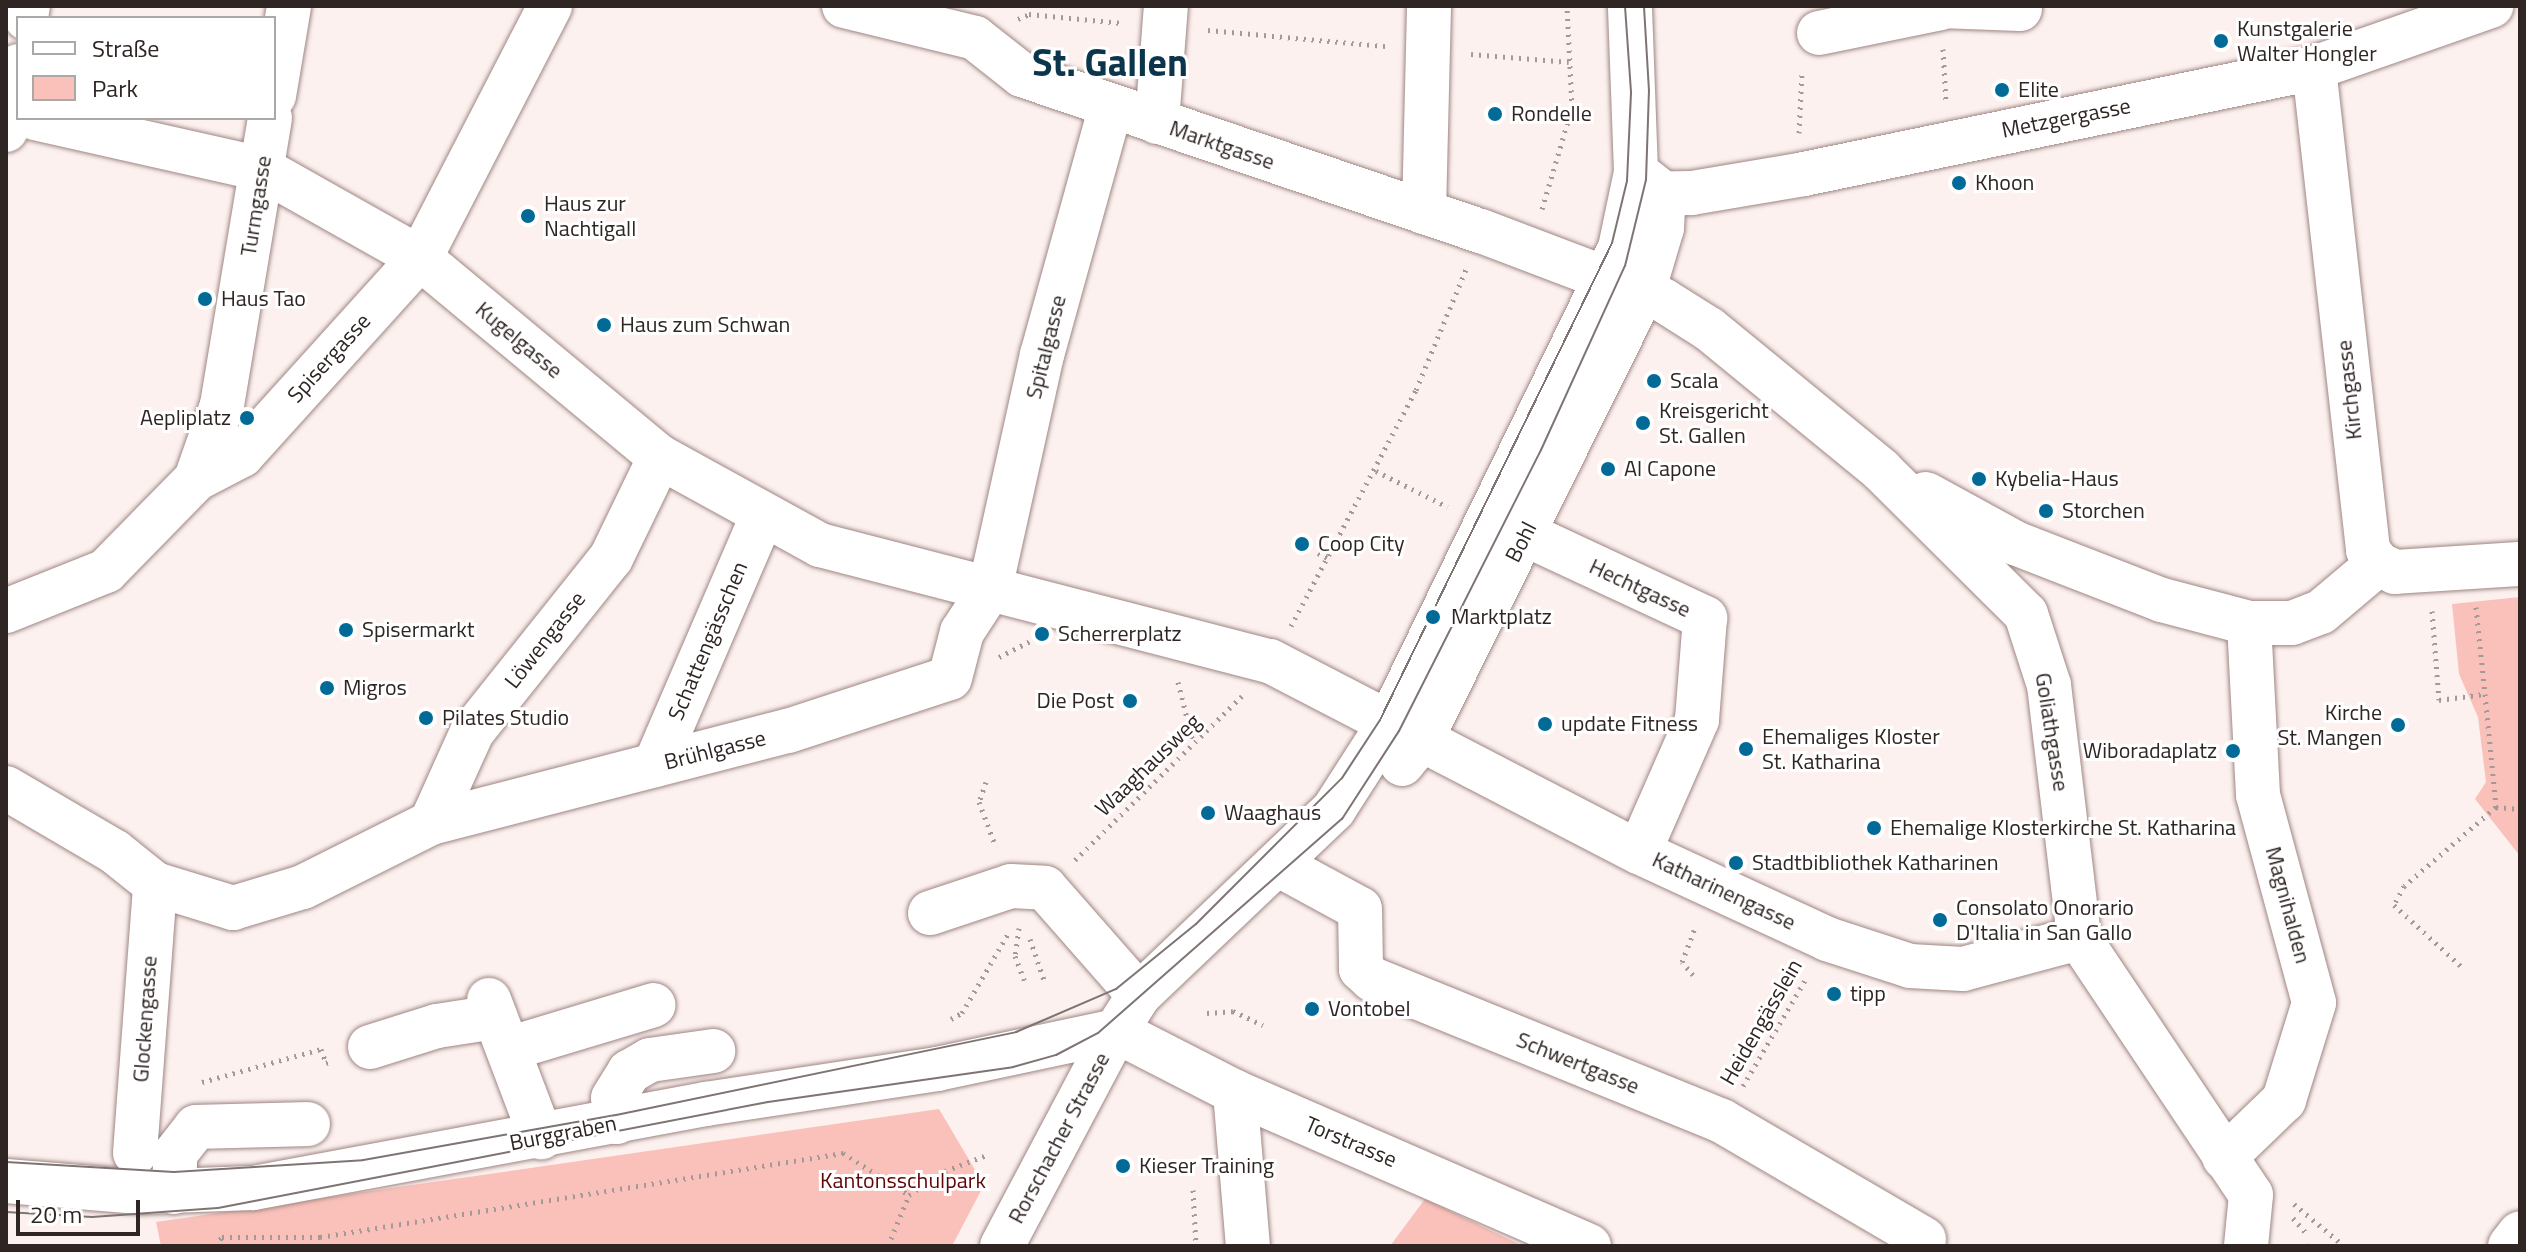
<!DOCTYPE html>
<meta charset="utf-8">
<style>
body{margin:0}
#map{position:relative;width:2526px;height:1252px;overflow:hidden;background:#fcf1ef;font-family:"Titillium Web",sans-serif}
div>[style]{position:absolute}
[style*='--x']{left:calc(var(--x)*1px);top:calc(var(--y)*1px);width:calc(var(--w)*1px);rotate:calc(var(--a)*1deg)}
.green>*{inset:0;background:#f9c1ba}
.path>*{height:5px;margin-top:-2.5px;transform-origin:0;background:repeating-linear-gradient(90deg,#a49997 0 2px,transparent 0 8px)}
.roads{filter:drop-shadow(0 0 2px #9f8683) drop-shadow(0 0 2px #9f8683)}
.minor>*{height:44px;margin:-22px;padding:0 22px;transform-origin:22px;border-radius:22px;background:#fff}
.major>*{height:44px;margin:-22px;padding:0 22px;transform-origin:22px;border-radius:22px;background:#fff}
.tram>*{height:2px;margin:-1px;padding:0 1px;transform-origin:1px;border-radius:1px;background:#7e7472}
.dots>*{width:22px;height:22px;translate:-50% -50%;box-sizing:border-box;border:4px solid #fff;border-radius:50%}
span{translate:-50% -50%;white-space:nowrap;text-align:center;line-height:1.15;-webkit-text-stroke:6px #fff;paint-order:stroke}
.poi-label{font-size:22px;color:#2f2523}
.left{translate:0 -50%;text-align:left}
.right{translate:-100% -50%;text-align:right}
.street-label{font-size:22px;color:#2f2523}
.park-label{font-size:22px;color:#600507}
.town-label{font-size:38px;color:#0b354b;font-weight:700}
.frame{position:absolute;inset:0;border:8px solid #2f2523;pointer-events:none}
.legend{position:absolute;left:16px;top:16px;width:260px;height:104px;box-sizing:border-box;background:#fff;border:2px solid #aca8a7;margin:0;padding:10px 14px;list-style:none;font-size:24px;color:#2f2523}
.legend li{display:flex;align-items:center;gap:16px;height:40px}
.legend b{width:40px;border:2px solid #aca8a7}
.scale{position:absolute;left:16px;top:1200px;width:124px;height:36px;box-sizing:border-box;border:4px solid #2f2523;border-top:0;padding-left:10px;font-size:24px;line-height:28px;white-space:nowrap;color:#2f2523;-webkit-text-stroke:6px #fff;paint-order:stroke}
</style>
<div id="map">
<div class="green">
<div style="clip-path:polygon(2520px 597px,2520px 856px,2475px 799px,2486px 782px,2478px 717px,2459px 674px,2452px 604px)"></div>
<div style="clip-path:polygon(939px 1109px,984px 1185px,952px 1246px,161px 1246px,156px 1222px)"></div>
<div style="clip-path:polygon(1425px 1199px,1523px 1246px,1390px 1246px)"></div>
</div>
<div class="path">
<div style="--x:1018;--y:19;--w:12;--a:-24"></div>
<div style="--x:1029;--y:14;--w:93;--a:5.5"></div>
<div style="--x:1208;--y:30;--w:178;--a:5.2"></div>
<div style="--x:1943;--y:49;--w:54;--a:86.8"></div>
<div style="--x:1471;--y:54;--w:98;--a:4.7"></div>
<div style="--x:1799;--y:133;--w:62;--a:-87.2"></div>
<div style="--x:1542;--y:209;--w:105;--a:-73.5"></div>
<div style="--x:1572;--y:108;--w:102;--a:-92.8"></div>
<div style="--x:1376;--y:471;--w:80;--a:26.6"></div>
<div style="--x:1318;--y:553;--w:13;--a:27"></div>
<div style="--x:2476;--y:607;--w:87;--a:84.1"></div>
<div style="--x:2432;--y:611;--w:89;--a:85.5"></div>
<div style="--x:2439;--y:700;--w:46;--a:-7.4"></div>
<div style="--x:2485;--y:694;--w:114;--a:84.4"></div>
<div style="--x:2496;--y:807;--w:121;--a:139.3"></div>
<div style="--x:2404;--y:886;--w:21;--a:118"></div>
<div style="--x:2394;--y:905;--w:93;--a:42.4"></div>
<div style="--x:1291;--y:626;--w:267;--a:-62.1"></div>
<div style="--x:1416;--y:390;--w:131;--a:-67.5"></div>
<div style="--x:999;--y:657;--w:34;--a:-27"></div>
<div style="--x:1178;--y:682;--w:62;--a:76"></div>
<div style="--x:986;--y:782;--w:21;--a:109"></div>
<div style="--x:979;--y:802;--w:48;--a:69.3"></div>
<div style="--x:2496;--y:807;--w:24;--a:5"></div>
<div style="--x:1075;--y:860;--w:234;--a:-44.5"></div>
<div style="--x:1019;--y:928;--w:28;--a:98"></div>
<div style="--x:1015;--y:956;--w:26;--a:69"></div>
<div style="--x:1030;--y:939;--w:43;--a:71.1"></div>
<div style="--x:1693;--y:975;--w:17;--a:-130"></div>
<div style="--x:1682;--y:962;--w:39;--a:-69"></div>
<div style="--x:1207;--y:1013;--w:26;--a:-4"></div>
<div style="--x:1233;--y:1011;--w:33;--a:25"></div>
<div style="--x:951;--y:1019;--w:13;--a:-29"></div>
<div style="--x:962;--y:1013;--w:94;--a:-59.9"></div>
<div style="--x:202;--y:1082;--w:123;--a:-15.5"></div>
<div style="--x:321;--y:1049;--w:15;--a:70"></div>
<div style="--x:326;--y:1063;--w:6;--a:-18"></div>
<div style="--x:1743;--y:1086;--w:126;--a:-59.6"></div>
<div style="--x:1193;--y:1190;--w:56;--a:86.9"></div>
<div style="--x:2294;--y:1204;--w:65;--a:40"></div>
<div style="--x:2293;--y:1218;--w:21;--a:49"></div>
<div style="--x:215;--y:1246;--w:11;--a:-52"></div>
<div style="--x:222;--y:1237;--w:98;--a:0"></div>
<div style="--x:320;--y:1237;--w:530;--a:-9.12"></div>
<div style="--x:843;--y:1153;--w:78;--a:32.5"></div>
<div style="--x:888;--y:1246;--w:55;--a:-67.6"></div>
<div style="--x:909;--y:1195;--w:43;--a:-33.7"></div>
<div style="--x:945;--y:1171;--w:45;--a:-20.9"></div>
<div style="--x:2309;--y:1246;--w:6;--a:-39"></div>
</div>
<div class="roads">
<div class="minor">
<div style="--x:844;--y:6;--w:135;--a:13.7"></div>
<div style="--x:975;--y:38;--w:60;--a:38.2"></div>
<div style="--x:1022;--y:75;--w:485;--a:18.8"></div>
<div style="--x:1481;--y:231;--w:195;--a:20.8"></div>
<div style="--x:1663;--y:300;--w:54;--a:32.2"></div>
<div style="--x:1709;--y:329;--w:222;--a:39.3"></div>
<div style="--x:1881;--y:470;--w:204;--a:44.8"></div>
<div style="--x:2026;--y:614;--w:75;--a:72.1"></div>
<div style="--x:2049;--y:685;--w:255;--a:83.2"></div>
<div style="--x:2079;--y:938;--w:309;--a:56.2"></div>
<div style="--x:2251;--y:1195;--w:51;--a:95.6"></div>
<div style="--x:1941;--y:6;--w:79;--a:2.2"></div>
<div style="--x:26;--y:18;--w:12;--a:-81"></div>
<div style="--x:1819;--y:33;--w:125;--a:-11.6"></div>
<div style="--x:2314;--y:68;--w:485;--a:83.6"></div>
<div style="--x:2368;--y:550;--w:17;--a:54"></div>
<div style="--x:2378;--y:564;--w:19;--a:25"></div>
<div style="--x:2395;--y:572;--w:125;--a:-3.7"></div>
<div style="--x:274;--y:96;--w:91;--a:-80.5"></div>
<div style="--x:35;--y:118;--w:233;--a:12.7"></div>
<div style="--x:262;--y:169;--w:181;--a:29.4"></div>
<div style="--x:420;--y:258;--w:312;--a:39.7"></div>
<div style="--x:660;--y:457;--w:183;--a:28.8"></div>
<div style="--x:820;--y:545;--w:465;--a:14.5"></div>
<div style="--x:1270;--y:661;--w:416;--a:27.4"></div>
<div style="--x:1639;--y:852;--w:207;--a:24.8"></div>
<div style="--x:1827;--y:939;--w:87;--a:18"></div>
<div style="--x:1910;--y:966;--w:53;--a:3.2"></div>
<div style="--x:1963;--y:969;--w:120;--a:-15"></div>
<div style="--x:1157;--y:122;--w:116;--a:-85.6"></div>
<div style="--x:6;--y:130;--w:65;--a:-79.4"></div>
<div style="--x:1632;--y:194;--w:60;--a:-1"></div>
<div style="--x:1692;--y:193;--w:114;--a:-9.6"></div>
<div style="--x:1804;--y:174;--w:521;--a:-11.74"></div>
<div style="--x:2314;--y:68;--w:188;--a:-19.3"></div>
<div style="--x:1424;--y:212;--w:206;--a:-88.6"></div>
<div style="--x:196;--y:479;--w:78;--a:-70.6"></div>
<div style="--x:222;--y:405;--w:291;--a:-80.5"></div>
<div style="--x:1926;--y:494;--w:102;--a:28.8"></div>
<div style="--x:2015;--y:543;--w:158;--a:21.2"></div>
<div style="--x:2162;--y:600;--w:90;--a:14.8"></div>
<div style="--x:2249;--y:623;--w:172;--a:87"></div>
<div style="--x:2258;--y:795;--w:215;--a:74.9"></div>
<div style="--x:2314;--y:1003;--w:102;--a:107.2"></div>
<div style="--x:2284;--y:1100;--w:83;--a:136"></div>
<div style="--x:1525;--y:534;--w:199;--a:25"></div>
<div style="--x:1705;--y:618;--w:102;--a:94.5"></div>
<div style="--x:1697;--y:720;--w:144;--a:113.7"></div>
<div style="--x:6;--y:611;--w:108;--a:-21.8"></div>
<div style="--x:106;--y:571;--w:129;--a:-45.6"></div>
<div style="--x:196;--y:479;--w:52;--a:-27.6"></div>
<div style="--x:242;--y:455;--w:266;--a:-47.9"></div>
<div style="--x:420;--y:258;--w:284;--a:-62.7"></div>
<div style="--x:2249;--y:623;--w:43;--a:0"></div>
<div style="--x:2292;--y:623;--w:31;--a:-21"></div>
<div style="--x:2321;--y:612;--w:75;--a:-40.1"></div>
<div style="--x:1402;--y:764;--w:28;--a:-51"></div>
<div style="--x:1420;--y:742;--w:502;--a:-63.64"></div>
<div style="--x:1643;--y:292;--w:67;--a:-73.5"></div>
<div style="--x:1662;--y:228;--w:34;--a:-87"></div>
<div style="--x:1664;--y:194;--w:28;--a:-142"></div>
<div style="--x:655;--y:765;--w:271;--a:-66.7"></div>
<div style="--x:6;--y:788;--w:126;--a:30.4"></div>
<div style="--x:115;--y:852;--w:51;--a:38.7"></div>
<div style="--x:155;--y:884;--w:82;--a:17.1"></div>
<div style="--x:233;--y:908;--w:73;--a:-16.7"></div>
<div style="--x:303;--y:887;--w:143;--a:-26.6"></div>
<div style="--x:431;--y:823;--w:369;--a:-14.5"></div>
<div style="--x:788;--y:731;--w:170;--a:-18.1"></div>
<div style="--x:950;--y:678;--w:48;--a:-75.4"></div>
<div style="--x:962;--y:632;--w:51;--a:-56.9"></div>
<div style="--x:990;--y:589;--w:240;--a:-77.5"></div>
<div style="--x:1042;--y:355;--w:257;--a:-74.5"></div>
<div style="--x:431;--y:823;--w:100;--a:-65.7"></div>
<div style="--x:472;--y:732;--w:223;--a:-51.4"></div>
<div style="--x:611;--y:558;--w:112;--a:-64.1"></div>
<div style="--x:1279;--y:865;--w:92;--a:28.5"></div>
<div style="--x:1360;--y:909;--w:60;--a:89"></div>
<div style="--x:1361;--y:969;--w:15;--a:42"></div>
<div style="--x:1372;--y:979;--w:378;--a:22.1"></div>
<div style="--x:1722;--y:1121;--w:234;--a:30.3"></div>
<div style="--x:930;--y:913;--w:85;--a:-18.4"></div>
<div style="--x:1011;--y:886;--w:34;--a:3"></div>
<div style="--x:1045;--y:888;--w:142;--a:48.7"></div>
<div style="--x:489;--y:1000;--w:147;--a:69.2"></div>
<div style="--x:1116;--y:1031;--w:43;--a:-57.4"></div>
<div style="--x:1139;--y:995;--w:269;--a:-43.6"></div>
<div style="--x:1334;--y:809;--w:100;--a:-57.3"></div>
<div style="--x:1388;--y:725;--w:530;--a:-64.06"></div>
<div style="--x:1620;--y:248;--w:78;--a:-78.1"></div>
<div style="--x:1636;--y:172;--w:166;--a:-92.1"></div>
<div style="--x:370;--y:1047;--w:70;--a:-17.4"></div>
<div style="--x:437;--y:1026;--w:59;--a:-8.8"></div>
<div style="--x:508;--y:1049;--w:152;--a:-16.8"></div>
<div style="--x:1235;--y:1092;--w:155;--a:85.2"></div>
<div style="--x:617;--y:1122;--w:24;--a:-99"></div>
<div style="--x:613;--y:1098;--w:31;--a:-58"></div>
<div style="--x:629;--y:1072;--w:24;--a:-30"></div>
<div style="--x:650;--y:1060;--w:64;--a:-8.1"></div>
<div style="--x:135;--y:1153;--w:270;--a:-85.7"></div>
<div style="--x:174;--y:1192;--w:38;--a:-88"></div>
<div style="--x:175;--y:1154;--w:34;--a:-52"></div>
<div style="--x:196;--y:1127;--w:112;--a:-1.5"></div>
</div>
<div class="major">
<div style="--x:1116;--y:1031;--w:134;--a:27.1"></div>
<div style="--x:1235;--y:1092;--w:386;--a:23.5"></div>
<div style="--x:6;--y:1181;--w:134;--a:4.7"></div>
<div style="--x:140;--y:1192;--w:113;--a:-2"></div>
<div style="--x:253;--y:1188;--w:461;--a:-10.5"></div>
<div style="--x:706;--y:1104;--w:234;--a:-8.6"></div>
<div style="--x:937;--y:1069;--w:183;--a:-12"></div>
<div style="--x:1002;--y:1246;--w:243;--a:-62.1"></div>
<div style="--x:2510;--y:1246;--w:16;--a:-52"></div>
</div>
</div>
<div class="tram">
<div style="--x:6;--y:1162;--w:168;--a:3.4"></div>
<div style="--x:174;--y:1172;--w:189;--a:-3.6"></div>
<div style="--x:363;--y:1160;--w:257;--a:-10.1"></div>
<div style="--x:616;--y:1115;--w:409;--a:-11.7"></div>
<div style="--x:1016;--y:1032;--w:109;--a:-23.3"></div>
<div style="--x:1116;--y:989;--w:103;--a:-39.1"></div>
<div style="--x:1196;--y:924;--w:206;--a:-45"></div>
<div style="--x:1342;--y:778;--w:69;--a:-56.8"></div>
<div style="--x:1380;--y:720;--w:530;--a:-64.06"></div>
<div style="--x:1612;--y:243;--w:64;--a:-76.4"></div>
<div style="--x:1627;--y:181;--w:89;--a:-87.4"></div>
<div style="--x:1631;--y:92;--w:86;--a:-94"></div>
<div style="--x:6;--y:1212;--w:86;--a:3.3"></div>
<div style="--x:92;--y:1217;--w:126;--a:-4.1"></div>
<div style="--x:218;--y:1208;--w:560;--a:-10.91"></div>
<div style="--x:768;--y:1102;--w:247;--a:-8.1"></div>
<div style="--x:1013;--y:1067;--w:45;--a:-15.6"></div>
<div style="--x:1056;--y:1055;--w:47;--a:-27.6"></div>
<div style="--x:1098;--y:1033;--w:325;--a:-41.3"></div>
<div style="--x:1342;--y:819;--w:105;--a:-57.1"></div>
<div style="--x:1399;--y:731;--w:315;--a:-63.2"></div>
<div style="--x:1541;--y:450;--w:202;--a:-65.5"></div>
<div style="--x:1625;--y:266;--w:89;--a:-76.3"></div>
<div style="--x:1646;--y:180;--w:89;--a:-88.1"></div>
<div style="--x:1649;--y:91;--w:85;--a:-93.4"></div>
</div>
<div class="dots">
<div style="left:2221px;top:41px;background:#016a97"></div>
<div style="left:2002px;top:90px;background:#016a97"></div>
<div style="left:1495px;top:114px;background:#016a97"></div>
<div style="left:1959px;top:183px;background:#016a97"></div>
<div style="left:528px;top:216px;background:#016a97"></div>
<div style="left:205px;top:299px;background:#016a97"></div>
<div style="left:604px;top:325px;background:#016a97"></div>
<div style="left:1654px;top:381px;background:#016a97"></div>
<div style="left:247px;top:418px;background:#016a97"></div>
<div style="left:1643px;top:423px;background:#016a97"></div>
<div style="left:1608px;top:469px;background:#016a97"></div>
<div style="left:1979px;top:479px;background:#016a97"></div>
<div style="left:2046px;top:511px;background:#016a97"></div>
<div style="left:1302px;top:544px;background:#016a97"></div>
<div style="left:1433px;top:617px;background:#016a97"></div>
<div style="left:346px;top:630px;background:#016a97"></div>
<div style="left:1042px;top:634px;background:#016a97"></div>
<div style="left:327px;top:688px;background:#016a97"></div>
<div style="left:1130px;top:701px;background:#016a97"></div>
<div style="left:426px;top:718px;background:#016a97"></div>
<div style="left:1545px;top:724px;background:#016a97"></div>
<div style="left:2398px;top:725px;background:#016a97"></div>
<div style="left:1746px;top:749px;background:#016a97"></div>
<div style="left:2233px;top:751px;background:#016a97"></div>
<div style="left:1208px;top:813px;background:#016a97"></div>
<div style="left:1874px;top:828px;background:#016a97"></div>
<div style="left:1736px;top:863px;background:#016a97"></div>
<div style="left:1940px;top:920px;background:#016a97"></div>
<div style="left:1834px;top:994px;background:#016a97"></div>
<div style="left:1312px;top:1009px;background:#016a97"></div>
<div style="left:1123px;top:1166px;background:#016a97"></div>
</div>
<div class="poi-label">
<span class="left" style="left:2237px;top:41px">Kunstgalerie<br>Walter Hongler</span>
<span class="left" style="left:2018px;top:90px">Elite</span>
<span class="left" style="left:1511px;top:114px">Rondelle</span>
<span class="left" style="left:1975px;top:183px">Khoon</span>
<span class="left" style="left:544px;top:216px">Haus zur<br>Nachtigall</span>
<span class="left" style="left:221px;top:299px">Haus Tao</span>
<span class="left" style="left:620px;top:325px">Haus zum Schwan</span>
<span class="left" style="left:1670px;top:381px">Scala</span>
<span class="left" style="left:1659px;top:423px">Kreisgericht<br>St. Gallen</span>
<span class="right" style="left:231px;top:418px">Aepliplatz</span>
<span class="left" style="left:1624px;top:469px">Al Capone</span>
<span class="left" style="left:1995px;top:479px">Kybelia-Haus</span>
<span class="left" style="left:2062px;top:511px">Storchen</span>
<span class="left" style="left:1318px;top:544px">Coop City</span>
<span class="left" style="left:1451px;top:617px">Marktplatz</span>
<span class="left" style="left:362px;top:630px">Spisermarkt</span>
<span class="left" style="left:1058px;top:634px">Scherrerplatz</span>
<span class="left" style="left:343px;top:688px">Migros</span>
<span class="right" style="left:1114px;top:701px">Die Post</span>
<span class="right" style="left:2382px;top:725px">Kirche<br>St. Mangen</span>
<span class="left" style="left:442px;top:718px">Pilates Studio</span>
<span class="left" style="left:1561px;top:724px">update Fitness</span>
<span class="left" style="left:1762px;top:749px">Ehemaliges Kloster<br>St. Katharina</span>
<span class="right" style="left:2217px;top:751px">Wiboradaplatz</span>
<span class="left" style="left:1224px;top:813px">Waaghaus</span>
<span class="left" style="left:1890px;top:828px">Ehemalige Klosterkirche St. Katharina</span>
<span class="left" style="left:1752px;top:863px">Stadtbibliothek Katharinen</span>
<span class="left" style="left:1956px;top:920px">Consolato Onorario<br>D'Italia in San Gallo</span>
<span class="left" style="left:1850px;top:994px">tipp</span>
<span class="left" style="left:1328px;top:1009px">Vontobel</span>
<span class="left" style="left:1139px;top:1166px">Kieser Training</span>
</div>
<div class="street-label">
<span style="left:2066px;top:118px;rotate:-11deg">Metzgergasse</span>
<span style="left:1222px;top:145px;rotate:19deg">Marktgasse</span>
<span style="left:256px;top:206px;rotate:-81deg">Turmgasse</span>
<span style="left:519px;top:340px;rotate:40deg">Kugelgasse</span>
<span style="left:1046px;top:347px;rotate:-76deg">Spitalgasse</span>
<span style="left:329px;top:358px;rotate:-48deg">Spisergasse</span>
<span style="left:2349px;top:390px;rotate:-96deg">Kirchgasse</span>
<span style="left:1521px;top:542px;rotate:-63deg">Bohl</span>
<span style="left:1640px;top:588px;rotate:25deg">Hechtgasse</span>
<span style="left:545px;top:640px;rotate:-52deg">Löwengasse</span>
<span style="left:708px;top:641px;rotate:-67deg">Schattengässchen</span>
<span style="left:2052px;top:732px;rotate:81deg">Goliathgasse</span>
<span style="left:715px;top:750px;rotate:-14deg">Brühlgasse</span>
<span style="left:1148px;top:765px;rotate:-44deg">Waaghausweg</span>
<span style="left:1724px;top:891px;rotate:25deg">Katharinengasse</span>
<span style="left:2288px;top:905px;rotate:75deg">Magnihalden</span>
<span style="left:145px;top:1019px;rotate:-86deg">Glockengasse</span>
<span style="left:1761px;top:1022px;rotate:-60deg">Heidengässlein</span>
<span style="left:1578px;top:1063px;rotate:22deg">Schwertgasse</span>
<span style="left:563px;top:1133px;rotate:-11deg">Burggraben</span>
<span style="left:1059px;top:1138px;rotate:-62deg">Rorschacher Strasse</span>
<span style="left:1351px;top:1142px;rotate:23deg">Torstrasse</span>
</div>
<div class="park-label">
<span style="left:903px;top:1181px">Kantonsschulpark</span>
</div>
<div class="town-label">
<span style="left:1110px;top:63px">St. Gallen</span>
</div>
<div class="frame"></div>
<ul class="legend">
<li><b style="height:10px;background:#fff"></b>Straße</li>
<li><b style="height:22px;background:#f9c1ba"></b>Park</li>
</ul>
<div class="scale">20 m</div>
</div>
